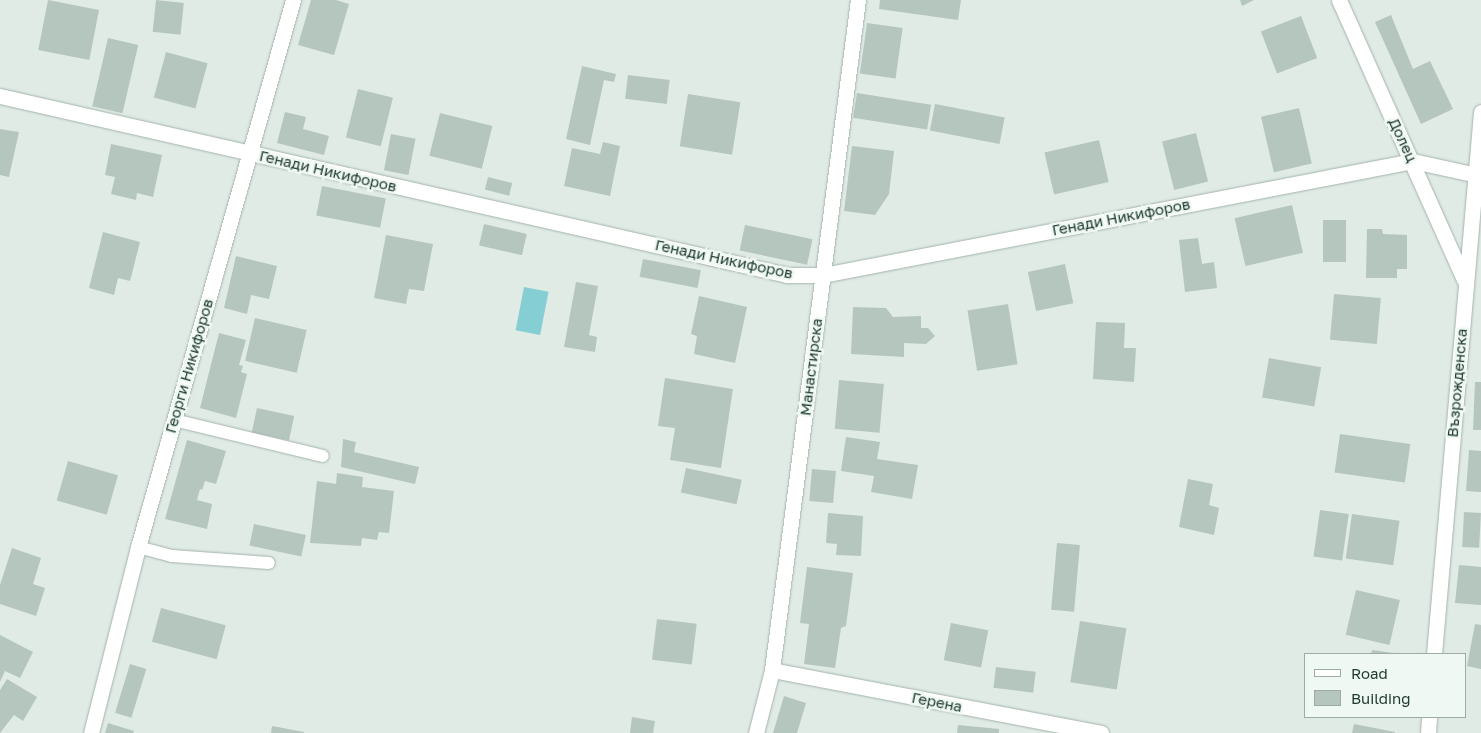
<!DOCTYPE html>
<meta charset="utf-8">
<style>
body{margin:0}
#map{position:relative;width:1481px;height:733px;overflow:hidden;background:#e0ebe5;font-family:"Golos Text",sans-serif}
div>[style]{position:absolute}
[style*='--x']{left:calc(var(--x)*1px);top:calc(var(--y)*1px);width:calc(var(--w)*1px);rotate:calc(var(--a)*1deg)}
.water>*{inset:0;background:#85ced3;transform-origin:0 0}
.building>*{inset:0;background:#b5c6be;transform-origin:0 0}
.roads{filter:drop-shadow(0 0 1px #a3b3ac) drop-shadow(0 0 1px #a3b3ac)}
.lane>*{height:12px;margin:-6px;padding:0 6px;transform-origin:6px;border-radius:6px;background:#fff}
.street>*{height:15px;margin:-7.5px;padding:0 7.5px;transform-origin:7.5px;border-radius:7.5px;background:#fff}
span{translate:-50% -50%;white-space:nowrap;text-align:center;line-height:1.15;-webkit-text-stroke:5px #f0f8f3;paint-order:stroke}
.street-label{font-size:15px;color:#203c32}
.legend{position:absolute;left:1304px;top:653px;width:162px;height:65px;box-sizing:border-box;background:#f0f8f3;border:1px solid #9dada6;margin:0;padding:6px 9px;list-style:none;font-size:15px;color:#203c32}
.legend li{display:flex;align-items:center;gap:10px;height:25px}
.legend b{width:25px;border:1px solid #9dada6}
</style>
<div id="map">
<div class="water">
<div style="left:524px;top:287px;width:25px;height:44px;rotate:11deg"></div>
</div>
<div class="building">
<div style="left:48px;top:0;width:52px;height:51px;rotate:11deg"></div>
<div style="left:156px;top:0;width:28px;height:32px;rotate:6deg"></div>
<div style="clip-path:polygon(311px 0,336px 0,349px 4px,334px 55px,298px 45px)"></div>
<div style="clip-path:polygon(880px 0,961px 0,958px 20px,879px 9px)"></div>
<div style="clip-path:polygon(1240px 0,1254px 0,1242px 6px)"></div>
<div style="clip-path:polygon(1391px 15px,1413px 69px,1430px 61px,1453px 109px,1421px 124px,1375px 22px)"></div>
<div style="left:1301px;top:16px;width:45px;height:43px;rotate:69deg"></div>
<div style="left:867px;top:23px;width:36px;height:51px;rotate:8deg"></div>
<div style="left:108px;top:38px;width:31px;height:70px;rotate:13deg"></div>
<div style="left:166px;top:52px;width:43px;height:47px;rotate:15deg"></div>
<div style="clip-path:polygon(582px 66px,616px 74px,614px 82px,604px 80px,590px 145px,566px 139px)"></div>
<div style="left:628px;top:75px;width:42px;height:24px;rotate:7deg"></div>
<div style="left:358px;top:89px;width:36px;height:50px;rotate:14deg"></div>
<div style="left:857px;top:93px;width:75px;height:25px;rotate:9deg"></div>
<div style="left:688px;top:94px;width:53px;height:53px;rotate:9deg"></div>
<div style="left:935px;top:104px;width:71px;height:27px;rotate:11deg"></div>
<div style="left:1299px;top:108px;width:57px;height:39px;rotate:77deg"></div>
<div style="clip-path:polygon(285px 112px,306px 117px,303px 129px,329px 136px,324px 155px,277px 143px)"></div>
<div style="left:440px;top:113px;width:54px;height:44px;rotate:14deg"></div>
<div style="clip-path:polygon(0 129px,19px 132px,9px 177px,0 175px)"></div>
<div style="left:1196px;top:133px;width:50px;height:35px;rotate:76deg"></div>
<div style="left:391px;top:134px;width:25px;height:37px;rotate:11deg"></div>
<div style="left:1099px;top:140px;width:43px;height:56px;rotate:77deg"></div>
<div style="clip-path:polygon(603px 142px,620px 146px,610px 196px,564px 186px,572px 148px,600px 154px)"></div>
<div style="clip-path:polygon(111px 144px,162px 155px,153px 197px,137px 193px,136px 200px,111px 194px,115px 177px,105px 175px)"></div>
<div style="clip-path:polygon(852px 146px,894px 151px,889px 194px,875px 215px,844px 211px)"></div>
<div style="left:488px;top:177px;width:25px;height:13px;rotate:14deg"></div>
<div style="left:322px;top:186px;width:65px;height:30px;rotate:11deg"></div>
<div style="left:1292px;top:205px;width:49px;height:59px;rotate:77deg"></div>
<div style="left:1323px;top:220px;width:23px;height:42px"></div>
<div style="left:484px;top:224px;width:44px;height:22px;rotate:13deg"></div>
<div style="left:745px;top:225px;width:69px;height:26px;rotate:12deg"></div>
<div style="clip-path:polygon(1367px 229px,1382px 229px,1383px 234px,1407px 235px,1407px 269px,1397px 269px,1397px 278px,1366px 278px)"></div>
<div style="clip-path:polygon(103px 232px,140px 242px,130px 281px,118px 278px,114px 295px,89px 288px)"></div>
<div style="clip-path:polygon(386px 235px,433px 244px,424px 291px,409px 289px,406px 304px,374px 298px)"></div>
<div style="clip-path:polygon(1198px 238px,1202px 264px,1214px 262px,1217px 288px,1185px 292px,1179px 240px)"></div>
<div style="clip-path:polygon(236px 256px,277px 266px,269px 299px,251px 295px,247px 314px,224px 308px)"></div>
<div style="left:643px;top:259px;width:59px;height:18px;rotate:11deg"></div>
<div style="left:1065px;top:264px;width:40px;height:38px;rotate:78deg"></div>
<div style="clip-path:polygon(576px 282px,598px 286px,589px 335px,597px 337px,595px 352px,564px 347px)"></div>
<div style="left:1334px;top:294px;width:47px;height:46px;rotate:5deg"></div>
<div style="clip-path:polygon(699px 296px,747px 307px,735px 363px,694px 354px,697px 336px,691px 334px)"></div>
<div style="left:1008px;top:304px;width:61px;height:41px;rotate:81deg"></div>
<div style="clip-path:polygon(853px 307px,886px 308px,893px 317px,921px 316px,921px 328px,928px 328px,935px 336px,926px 344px,904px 343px,904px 357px,851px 354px)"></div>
<div style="left:255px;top:318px;width:53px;height:44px;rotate:13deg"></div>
<div style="clip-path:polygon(1096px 322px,1125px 323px,1124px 348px,1136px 348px,1134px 382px,1093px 379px)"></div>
<div style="clip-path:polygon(219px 333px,246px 340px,239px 365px,243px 366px,241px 372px,247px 374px,236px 418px,200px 408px)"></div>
<div style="left:1269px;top:358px;width:53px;height:40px;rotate:10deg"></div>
<div style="clip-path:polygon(665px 378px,733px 389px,721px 468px,670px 460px,675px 428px,658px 426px)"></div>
<div style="left:839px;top:380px;width:45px;height:49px;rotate:5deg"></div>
<div style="clip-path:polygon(1475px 382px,1481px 382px,1481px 430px,1473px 430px)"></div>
<div style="left:257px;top:408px;width:38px;height:25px;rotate:12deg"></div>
<div style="left:1340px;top:434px;width:71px;height:39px;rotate:8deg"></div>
<div style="clip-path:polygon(846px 437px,880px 442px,877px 459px,918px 465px,912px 499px,871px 492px,874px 476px,841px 471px)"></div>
<div style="clip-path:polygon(343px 439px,356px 442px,354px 452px,419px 467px,415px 484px,341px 467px)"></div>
<div style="clip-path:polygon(187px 440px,226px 451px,216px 484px,205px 481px,202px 490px,200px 489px,197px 500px,212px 504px,207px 529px,165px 519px)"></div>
<div style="clip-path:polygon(1469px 450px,1481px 451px,1481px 492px,1466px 491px)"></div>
<div style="left:68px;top:461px;width:52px;height:41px;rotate:16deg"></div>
<div style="left:686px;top:468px;width:57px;height:25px;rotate:12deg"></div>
<div style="left:812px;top:469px;width:24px;height:32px;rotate:5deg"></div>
<div style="clip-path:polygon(337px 473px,363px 477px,362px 487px,394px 491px,389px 533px,379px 532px,377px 540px,362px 538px,361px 546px,310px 543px,317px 481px,336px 484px)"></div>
<div style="clip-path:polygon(1188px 479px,1213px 484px,1209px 505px,1219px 508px,1214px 535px,1179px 527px)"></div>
<div style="left:1320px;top:510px;width:29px;height:47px;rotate:8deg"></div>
<div style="left:1464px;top:512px;width:17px;height:35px;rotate:3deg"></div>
<div style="clip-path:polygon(828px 513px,863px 516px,861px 556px,836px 555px,837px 544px,826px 543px)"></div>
<div style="left:1352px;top:514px;width:48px;height:45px;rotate:8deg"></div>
<div style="left:254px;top:524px;width:53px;height:22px;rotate:12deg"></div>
<div style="left:1057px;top:543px;width:23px;height:67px;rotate:5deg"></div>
<div style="clip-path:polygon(12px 548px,41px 558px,33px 584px,45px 588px,36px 616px,0 604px,0 585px)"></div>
<div style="clip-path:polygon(1459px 565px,1481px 567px,1481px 605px,1455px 603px)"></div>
<div style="clip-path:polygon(807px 567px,853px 573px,846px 626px,841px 628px,835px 668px,804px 664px,809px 624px,800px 623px)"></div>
<div style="left:1356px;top:590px;width:45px;height:46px;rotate:13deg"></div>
<div style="left:161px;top:608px;width:67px;height:35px;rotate:15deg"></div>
<div style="left:657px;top:619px;width:40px;height:41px;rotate:7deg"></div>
<div style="left:1080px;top:621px;width:47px;height:62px;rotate:9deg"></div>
<div style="left:951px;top:623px;width:38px;height:38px;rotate:11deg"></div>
<div style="clip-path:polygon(1475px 624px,1481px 625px,1481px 669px,1467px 666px)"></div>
<div style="clip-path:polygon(0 635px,33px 652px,20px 678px,5px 671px,0 682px)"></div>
<div style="clip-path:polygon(1372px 650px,1393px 653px,1393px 654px,1371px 654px)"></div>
<div style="left:130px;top:664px;width:17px;height:51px;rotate:17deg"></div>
<div style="left:996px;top:667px;width:40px;height:21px;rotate:7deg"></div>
<div style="clip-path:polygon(7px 679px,37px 697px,23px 721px,14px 715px,0 733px,0 690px)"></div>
<div style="clip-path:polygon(784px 696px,806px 703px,797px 733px,773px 733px)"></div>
<div style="clip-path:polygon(632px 717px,655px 721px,653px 733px,630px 733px)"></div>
<div style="clip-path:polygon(108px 723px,134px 731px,133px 733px,105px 733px)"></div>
<div style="clip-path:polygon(1354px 724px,1395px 732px,1395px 733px,1352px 733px)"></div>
<div style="clip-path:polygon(958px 725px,999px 729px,999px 733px,957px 733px)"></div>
<div style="clip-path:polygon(272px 726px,304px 732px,304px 733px,271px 733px)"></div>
</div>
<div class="roads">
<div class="lane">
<div style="--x:174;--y:420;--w:153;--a:13.6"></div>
<div style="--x:138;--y:547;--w:35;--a:15"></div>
<div style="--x:172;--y:556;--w:97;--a:4.1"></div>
</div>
<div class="street">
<div style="--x:1339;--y:0;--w:306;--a:65.9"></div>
<div style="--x:0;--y:96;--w:807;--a:12.81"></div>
<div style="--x:787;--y:275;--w:36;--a:0"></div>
<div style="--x:823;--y:275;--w:601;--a:-10.94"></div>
<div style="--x:1413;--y:161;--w:70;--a:12.4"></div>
<div style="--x:1434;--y:654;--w:544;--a:-85.04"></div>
<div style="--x:772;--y:670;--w:335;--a:10.8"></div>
<div style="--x:91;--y:733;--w:192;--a:-75.8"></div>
<div style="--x:138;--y:547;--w:569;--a:-74.18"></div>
<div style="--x:756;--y:733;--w:65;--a:-75.7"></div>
<div style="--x:772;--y:670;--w:675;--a:-82.69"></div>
<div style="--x:1428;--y:733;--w:16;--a:-86"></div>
</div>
</div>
<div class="street-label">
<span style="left:1403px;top:140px;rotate:65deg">Долец</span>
<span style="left:328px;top:171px;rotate:13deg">Генади Никифоров</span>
<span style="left:1121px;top:217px;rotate:-11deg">Генади Никифоров</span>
<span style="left:724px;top:259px;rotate:12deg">Генади Никифоров</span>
<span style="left:189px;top:366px;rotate:-74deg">Георги Никифоров</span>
<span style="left:811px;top:367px;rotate:-83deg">Манастирска</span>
<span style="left:1457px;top:383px;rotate:-85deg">Възрожденска</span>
<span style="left:937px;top:702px;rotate:11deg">Герена</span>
</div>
<ul class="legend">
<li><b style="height:6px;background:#fff"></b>Road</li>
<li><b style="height:14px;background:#b5c6be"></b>Building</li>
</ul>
</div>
